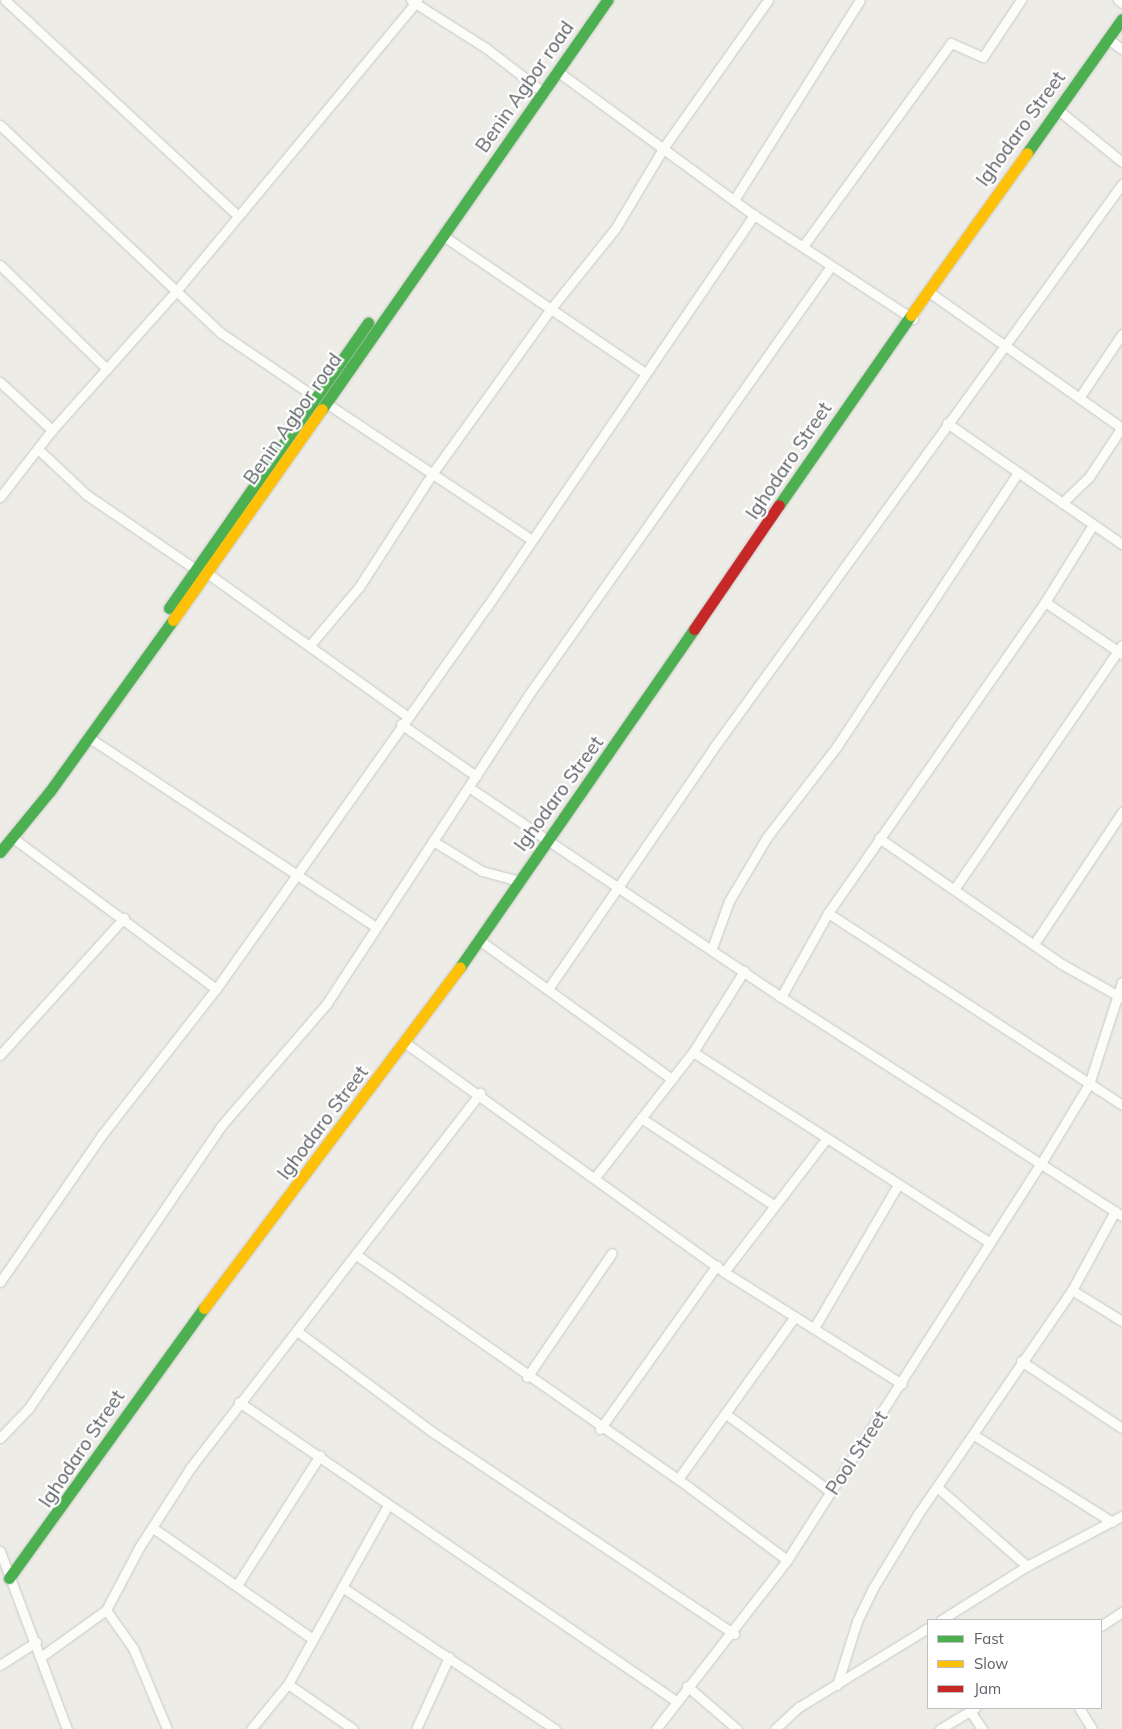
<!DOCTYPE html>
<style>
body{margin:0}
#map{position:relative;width:1122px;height:1729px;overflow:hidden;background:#edece7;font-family:Mulish,sans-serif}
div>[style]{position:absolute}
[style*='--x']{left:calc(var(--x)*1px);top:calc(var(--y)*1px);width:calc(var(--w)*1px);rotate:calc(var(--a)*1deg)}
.roads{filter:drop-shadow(0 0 1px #c8c8c8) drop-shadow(0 0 1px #c8c8c8)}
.street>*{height:9px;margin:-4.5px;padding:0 4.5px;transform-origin:4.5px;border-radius:4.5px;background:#fcfcfb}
.fast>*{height:11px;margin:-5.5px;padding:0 5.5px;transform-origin:5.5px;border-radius:5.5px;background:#4caf50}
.slow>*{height:11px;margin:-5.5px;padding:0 5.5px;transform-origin:5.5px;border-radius:5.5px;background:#ffc107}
.jam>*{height:11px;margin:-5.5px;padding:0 5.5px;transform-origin:5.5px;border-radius:5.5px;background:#c62828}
span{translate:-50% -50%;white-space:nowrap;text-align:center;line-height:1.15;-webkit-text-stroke:4.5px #fff;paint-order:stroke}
.street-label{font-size:19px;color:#5d6166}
.legend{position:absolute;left:927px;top:1619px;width:175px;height:90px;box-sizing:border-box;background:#fff;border:1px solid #bec0c2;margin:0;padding:6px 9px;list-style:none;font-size:15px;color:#5d6166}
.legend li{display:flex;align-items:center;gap:10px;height:25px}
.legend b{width:25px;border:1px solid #bec0c2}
</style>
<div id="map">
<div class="roads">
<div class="street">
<div style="--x:5;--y:0;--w:316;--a:42.8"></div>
<div style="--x:417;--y:0;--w:4;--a:124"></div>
<div style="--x:415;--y:3;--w:84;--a:32.4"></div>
<div style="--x:486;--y:48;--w:72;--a:37.7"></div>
<div style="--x:1118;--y:0;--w:5;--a:37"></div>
<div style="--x:1108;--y:39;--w:17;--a:36"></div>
<div style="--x:557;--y:71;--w:244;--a:36.2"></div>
<div style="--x:754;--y:215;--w:190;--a:33.2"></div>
<div style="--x:1057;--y:109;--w:84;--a:39.2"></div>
<div style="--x:0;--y:125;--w:303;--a:43.3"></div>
<div style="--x:221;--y:333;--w:114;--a:34.2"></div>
<div style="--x:734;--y:200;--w:236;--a:-57.8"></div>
<div style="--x:442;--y:235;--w:245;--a:34.2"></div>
<div style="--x:803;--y:246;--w:251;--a:-53.9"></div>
<div style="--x:951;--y:43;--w:35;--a:24"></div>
<div style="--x:983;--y:57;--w:69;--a:-56.3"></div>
<div style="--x:0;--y:265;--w:149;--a:44.2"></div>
<div style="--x:929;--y:292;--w:236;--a:35.2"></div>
<div style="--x:0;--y:382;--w:71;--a:42.7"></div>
<div style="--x:1079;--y:398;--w:77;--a:-56.1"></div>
<div style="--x:326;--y:403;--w:247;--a:33.6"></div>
<div style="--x:947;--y:423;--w:213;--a:34.7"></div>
<div style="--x:39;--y:450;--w:66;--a:43.2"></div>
<div style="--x:87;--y:495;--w:131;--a:34.4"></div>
<div style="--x:0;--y:497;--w:85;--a:-52.2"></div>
<div style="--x:52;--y:430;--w:188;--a:-48.2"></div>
<div style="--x:177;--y:290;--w:373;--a:-50.3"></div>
<div style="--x:415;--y:3;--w:5;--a:-143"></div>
<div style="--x:1062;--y:503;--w:37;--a:-44"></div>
<div style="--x:1089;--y:477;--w:60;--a:-56.6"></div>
<div style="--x:207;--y:573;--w:246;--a:35.6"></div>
<div style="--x:1045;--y:602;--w:93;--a:34"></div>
<div style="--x:310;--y:645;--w:76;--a:-49.8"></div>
<div style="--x:359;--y:587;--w:135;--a:-57.1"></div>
<div style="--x:432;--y:474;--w:201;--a:-54.3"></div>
<div style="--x:549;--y:311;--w:105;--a:-51.2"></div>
<div style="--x:615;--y:229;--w:96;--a:-59.1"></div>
<div style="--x:664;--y:147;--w:180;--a:-54.7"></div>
<div style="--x:401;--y:724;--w:91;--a:34.7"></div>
<div style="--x:88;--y:737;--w:345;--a:33.4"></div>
<div style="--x:470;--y:788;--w:375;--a:33.9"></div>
<div style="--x:781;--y:997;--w:405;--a:32.7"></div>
<div style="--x:13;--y:838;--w:253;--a:36.6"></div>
<div style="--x:879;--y:838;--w:220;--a:34.6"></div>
<div style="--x:1060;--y:963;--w:71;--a:29.4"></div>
<div style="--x:433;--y:841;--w:57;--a:31.5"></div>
<div style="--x:482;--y:871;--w:38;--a:15"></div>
<div style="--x:955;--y:888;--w:295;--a:-55.5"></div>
<div style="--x:828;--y:913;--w:351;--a:33.1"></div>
<div style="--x:479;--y:940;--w:238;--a:35.8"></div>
<div style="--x:1034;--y:944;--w:159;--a:-56.3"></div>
<div style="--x:712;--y:948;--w:50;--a:-70.1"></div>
<div style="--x:729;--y:901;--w:74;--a:-59.3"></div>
<div style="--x:767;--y:837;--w:115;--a:-52.4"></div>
<div style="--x:837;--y:746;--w:328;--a:-56.5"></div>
<div style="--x:548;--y:989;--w:290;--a:-55.5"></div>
<div style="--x:712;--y:750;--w:699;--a:-54.08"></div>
<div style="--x:781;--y:997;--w:96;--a:-60.8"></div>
<div style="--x:828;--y:913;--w:379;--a:-55.1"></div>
<div style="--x:1045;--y:602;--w:91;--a:-58.1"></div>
<div style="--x:404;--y:1042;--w:394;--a:35.7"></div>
<div style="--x:724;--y:1272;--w:210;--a:32.2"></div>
<div style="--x:693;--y:1052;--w:353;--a:32.7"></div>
<div style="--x:0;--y:1055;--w:185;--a:-47.9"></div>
<div style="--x:641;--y:1118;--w:160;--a:33.3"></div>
<div style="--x:596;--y:1176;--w:157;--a:-52"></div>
<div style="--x:693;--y:1052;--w:96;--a:-57.8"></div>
<div style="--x:358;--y:1256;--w:390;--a:34.9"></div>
<div style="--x:678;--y:1479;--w:136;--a:36.6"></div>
<div style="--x:724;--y:1272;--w:169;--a:-52.5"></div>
<div style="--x:0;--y:1282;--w:178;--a:-55.3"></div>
<div style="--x:101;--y:1136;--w:187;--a:-52"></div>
<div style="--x:216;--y:989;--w:467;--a:-54.7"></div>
<div style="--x:486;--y:608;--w:476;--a:-55.7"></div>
<div style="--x:1072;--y:1290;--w:59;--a:31.8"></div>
<div style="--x:814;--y:1328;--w:166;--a:-59.6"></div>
<div style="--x:297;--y:1331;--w:167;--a:36.7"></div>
<div style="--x:431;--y:1431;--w:365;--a:33.8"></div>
<div style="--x:1021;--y:1361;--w:121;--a:33.6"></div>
<div style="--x:527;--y:1377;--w:150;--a:-55.6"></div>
<div style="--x:239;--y:1402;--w:529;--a:34.38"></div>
<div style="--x:726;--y:1414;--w:131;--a:36.6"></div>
<div style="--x:600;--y:1429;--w:201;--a:-54.5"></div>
<div style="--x:974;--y:1435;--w:163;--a:32.2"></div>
<div style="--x:0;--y:1438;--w:40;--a:-46"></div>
<div style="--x:28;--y:1409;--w:343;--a:-55.7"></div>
<div style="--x:221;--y:1126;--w:162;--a:-49.2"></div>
<div style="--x:327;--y:1003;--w:366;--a:-56.8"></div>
<div style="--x:527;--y:697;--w:527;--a:-54.8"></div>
<div style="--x:678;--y:1479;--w:197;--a:-54.3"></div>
<div style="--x:937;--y:1487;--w:120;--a:41.3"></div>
<div style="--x:153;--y:1528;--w:195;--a:34.8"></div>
<div style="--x:0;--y:1551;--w:190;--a:69.4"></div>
<div style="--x:237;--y:1585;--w:154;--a:-57.4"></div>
<div style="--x:342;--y:1587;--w:256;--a:33.7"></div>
<div style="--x:106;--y:1610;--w:47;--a:54.6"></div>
<div style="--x:133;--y:1648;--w:88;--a:67.2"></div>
<div style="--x:941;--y:1620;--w:102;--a:-32.1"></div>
<div style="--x:1027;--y:1566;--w:107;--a:-27.8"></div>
<div style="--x:1101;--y:1626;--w:25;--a:-34"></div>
<div style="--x:42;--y:1656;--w:79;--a:-35.7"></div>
<div style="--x:106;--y:1610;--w:72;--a:-62"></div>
<div style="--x:140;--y:1546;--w:94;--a:-57.2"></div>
<div style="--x:191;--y:1467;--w:473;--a:-52.3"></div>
<div style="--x:0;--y:1665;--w:43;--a:-32.6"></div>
<div style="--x:288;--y:1684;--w:79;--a:34.7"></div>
<div style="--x:837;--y:1685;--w:67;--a:-72.6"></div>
<div style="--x:857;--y:1621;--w:37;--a:-64"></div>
<div style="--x:873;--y:1588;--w:87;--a:-58.7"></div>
<div style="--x:918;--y:1514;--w:272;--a:-55.5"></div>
<div style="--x:1072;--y:1290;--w:90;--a:-61.4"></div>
<div style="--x:687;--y:1686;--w:66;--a:40.7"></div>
<div style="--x:1079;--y:1708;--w:25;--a:58"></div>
<div style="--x:970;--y:1711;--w:22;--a:56"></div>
<div style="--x:251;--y:1729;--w:58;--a:-50.6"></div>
<div style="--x:288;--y:1684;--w:205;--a:-60.8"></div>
<div style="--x:416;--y:1729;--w:79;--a:-65.4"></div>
<div style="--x:656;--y:1729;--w:214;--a:-52.2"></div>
<div style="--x:787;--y:1560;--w:469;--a:-57.4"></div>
<div style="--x:1040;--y:1165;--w:95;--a:-58.8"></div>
<div style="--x:1089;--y:1084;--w:107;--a:-72.1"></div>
<div style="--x:775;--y:1729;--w:33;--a:-43"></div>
<div style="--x:799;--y:1707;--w:151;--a:-31.5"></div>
<div style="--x:940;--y:1729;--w:41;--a:-31"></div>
</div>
<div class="fast">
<div style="--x:1027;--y:153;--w:164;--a:-54.7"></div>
<div style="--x:322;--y:409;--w:499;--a:-55.1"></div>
<div style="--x:779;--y:505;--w:231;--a:-55.2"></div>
<div style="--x:169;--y:608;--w:348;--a:-55.1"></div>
<div style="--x:0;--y:852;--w:79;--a:-50.7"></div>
<div style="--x:50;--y:791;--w:211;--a:-54.3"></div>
<div style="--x:460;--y:967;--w:411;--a:-55.3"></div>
<div style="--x:9;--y:1578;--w:333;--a:-54.2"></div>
</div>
<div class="slow">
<div style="--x:911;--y:315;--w:199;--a:-54.4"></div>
<div style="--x:173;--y:620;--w:258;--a:-54.8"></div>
<div style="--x:204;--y:1308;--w:426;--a:-53.1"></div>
</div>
<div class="jam">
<div style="--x:694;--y:629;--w:150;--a:-55.6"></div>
</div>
</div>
<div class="street-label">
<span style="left:525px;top:87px;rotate:-55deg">Benin Agbor road</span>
<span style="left:1021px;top:129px;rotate:-54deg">Ighodaro Street</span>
<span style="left:293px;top:419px;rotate:-55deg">Benin Agbor road</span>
<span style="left:789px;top:461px;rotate:-56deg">Ighodaro Street</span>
<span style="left:559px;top:794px;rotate:-54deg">Ighodaro Street</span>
<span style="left:323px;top:1123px;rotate:-53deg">Ighodaro Street</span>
<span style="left:82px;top:1449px;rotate:-56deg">Ighodaro Street</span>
<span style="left:857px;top:1453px;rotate:-57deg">Pool Street</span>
</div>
<ul class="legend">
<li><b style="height:6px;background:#4caf50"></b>Fast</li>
<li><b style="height:6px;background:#ffc107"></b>Slow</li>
<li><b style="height:6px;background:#c62828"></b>Jam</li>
</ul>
</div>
